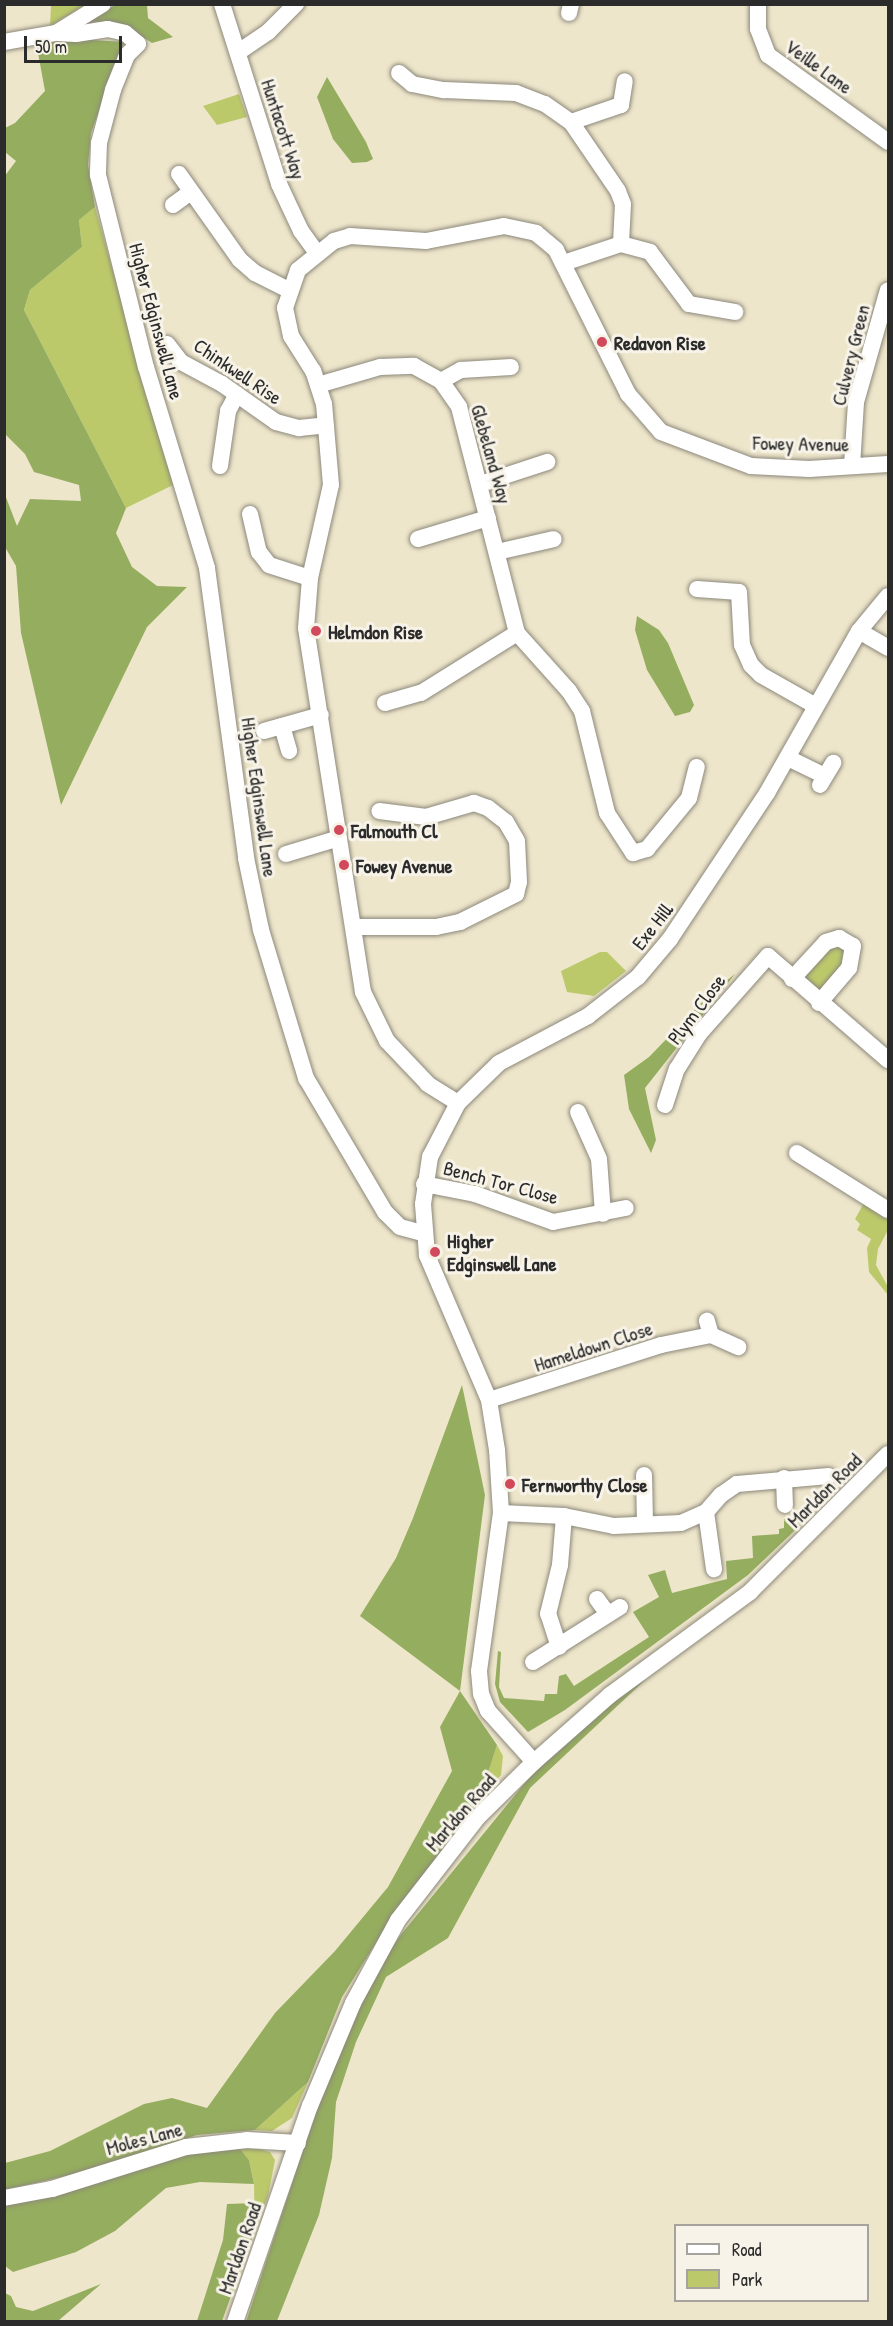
<!DOCTYPE html>
<style>
body{margin:0}
#map{position:relative;width:893px;height:2326px;overflow:hidden;background:#eee6cb;font-family:"Patrick Hand",sans-serif}
div>[style]{position:absolute}
[style*='--x']{left:calc(var(--x)*1px);top:calc(var(--y)*1px);width:calc(var(--w)*1px);rotate:calc(var(--a)*1deg)}
.green>*{inset:0;background:#bcc96b}
.forest>*{inset:0;background:#95ad5f}
.roads{filter:drop-shadow(0 0 2px #8c887b) drop-shadow(0 0 2px #8c887b)}
.minor>*{height:16px;margin:-8px;padding:0 8px;transform-origin:8px;border-radius:8px;background:#fff}
.dots>*{width:16px;height:16px;translate:-50% -50%;box-sizing:border-box;border:3px solid #f7f3e8;border-radius:50%}
span{translate:-50% -50%;white-space:nowrap;text-align:center;line-height:1.15;-webkit-text-stroke:6px #f7f3e8;paint-order:stroke}
.street-label{font-size:20px;color:#2b2b2b}
.poi-label{font-size:20px;color:#2b2b2b;font-weight:700}
.left{translate:0 -50%;text-align:left}
.frame{position:absolute;inset:0;border:6px solid #2b2b2b;pointer-events:none}
.legend{position:absolute;left:674px;top:2224px;width:195px;height:78px;box-sizing:border-box;background:#f7f3e8;border:2px solid #a5a39c;margin:0;padding:8px 10px;list-style:none;font-size:18px;color:#2b2b2b}
.legend li{display:flex;align-items:center;gap:12px;height:30px}
.legend b{width:30px;border:2px solid #a5a39c}
.scale{position:absolute;left:24px;top:36px;width:98px;height:27px;box-sizing:border-box;border:3px solid #2b2b2b;border-top:0;padding-left:8px;font-size:18px;line-height:21px;white-space:nowrap;color:#2b2b2b;-webkit-text-stroke:4px #f7f3e8;paint-order:stroke}
</style>
<div id="map">
<div class="green">
<div style="clip-path:polygon(51px 5px,51px 4px,85px 5px,50px 26px)"></div>
<div style="clip-path:polygon(239px 94px,247px 117px,217px 125px,203px 106px)"></div>
<div style="clip-path:polygon(95px 207px,173px 485px,126px 508px,24px 310px,30px 290px,82px 247px,79px 220px)"></div>
<div style="clip-path:polygon(826px 942px,853px 946px,819px 1003px,792px 979px)"></div>
<div style="clip-path:polygon(600px 952px,607px 952px,626px 971px,594px 996px,567px 992px,561px 971px)"></div>
<div style="clip-path:polygon(865px 1201px,888px 1216px,888px 1230px,878px 1249px,876px 1265px,888px 1287px,888px 1295px,869px 1272px,867px 1248px,871px 1239px,857px 1230px,860px 1224px,855px 1219px)"></div>
<div style="clip-path:polygon(497px 1745px,503px 1756px,501px 1775px,479px 1801px)"></div>
<div style="clip-path:polygon(308px 2082px,292px 2118px,272px 2131px,255px 2130px)"></div>
<div style="clip-path:polygon(240px 2149px,259px 2149px,270px 2152px,275px 2160px,268px 2196px,255px 2230px,254px 2184px,249px 2160px)"></div>
</div>
<div class="forest">
<div style="clip-path:polygon(115px 5px,147px 5px,148px 18px,173px 37px,152px 43px,123px 24px,90px 21px)"></div>
<div style="clip-path:polygon(61px 38px,124px 42px,91px 133px,88px 165px,95px 207px,79px 220px,82px 247px,30px 290px,24px 310px,126px 508px,116px 533px,132px 567px,157px 586px,187px 587px,147px 627px,61px 805px,21px 633px,16px 566px,5px 547px,4px 492px,17px 526px,30px 499px,81px 501px,79px 485px,34px 472px,25px 454px,5px 434px,4px 177px,16px 161px,5px 152px,5px 128px,15px 123px,45px 91px,36px 42px)"></div>
<div style="clip-path:polygon(327px 77px,366px 142px,373px 159px,367px 162px,352px 163px,333px 139px,317px 97px)"></div>
<div style="clip-path:polygon(637px 616px,659px 630px,668px 643px,694px 705px,690px 712px,675px 716px,647px 670px,635px 630px)"></div>
<div style="clip-path:polygon(735px 974px,645px 1088px,656px 1140px,651px 1153px,629px 1109px,624px 1075px,649px 1057px,711px 993px)"></div>
<div style="clip-path:polygon(462px 1385px,485px 1495px,460px 1691px,497px 1745px,479px 1801px,394px 1914px,342px 1997px,308px 2082px,255px 2130px,197px 2135px,87px 2171px,5px 2190px,5px 2163px,50px 2151px,144px 2104px,172px 2098px,207px 2108px,275px 2013px,335px 1951px,388px 1887px,452px 1771px,440px 1727px,460px 1691px,360px 1616px,396px 1558px,413px 1518px)"></div>
<div style="clip-path:polygon(809px 1517px,748px 1575px,565px 1710px,528px 1732px,500px 1702px,495px 1684px,498px 1651px,501px 1652px,499px 1687px,504px 1698px,544px 1701px,545px 1694px,557px 1694px,559px 1676px,566px 1674px,574px 1686px,649px 1637px,633px 1612px,659px 1597px,648px 1575px,665px 1570px,672px 1593px,727px 1579px,726px 1561px,753px 1558px,752px 1536px,779px 1534px,779px 1529px,784px 1528px,784px 1519px)"></div>
<div style="clip-path:polygon(646px 1679px,530px 1788px,448px 1938px,386px 1977px,356px 2042px,336px 2102px,332px 2158px,319px 2215px,277px 2321px,246px 2322px,315px 2114px,371px 1980px,399px 1937px,529px 1778px,617px 1696px)"></div>
<div style="clip-path:polygon(240px 2149px,249px 2160px,254px 2184px,200px 2182px,166px 2188px,115px 2231px,76px 2252px,13px 2272px,5px 2266px,5px 2203px,188px 2153px)"></div>
<div style="clip-path:polygon(254px 2203px,255px 2230px,222px 2321px,197px 2321px,223px 2240px,227px 2204px)"></div>
<div style="clip-path:polygon(101px 2284px,58px 2321px,5px 2321px,5px 2293px,11px 2296px,16px 2307px,33px 2311px)"></div>
</div>
<div class="roads">
<div class="minor">
<div style="--x:222;--y:4;--w:189;--a:72.4"></div>
<div style="--x:279;--y:184;--w:52;--a:64.9"></div>
<div style="--x:301;--y:231;--w:27;--a:54"></div>
<div style="--x:758;--y:4;--w:25;--a:90"></div>
<div style="--x:758;--y:29;--w:28;--a:69"></div>
<div style="--x:768;--y:55;--w:148;--a:35.9"></div>
<div style="--x:569;--y:13;--w:9;--a:-77"></div>
<div style="--x:56;--y:33;--w:20;--a:3"></div>
<div style="--x:76;--y:34;--w:32;--a:-9"></div>
<div style="--x:108;--y:29;--w:17;--a:13"></div>
<div style="--x:125;--y:33;--w:17;--a:40"></div>
<div style="--x:138;--y:44;--w:16;--a:135"></div>
<div style="--x:127;--y:55;--w:38;--a:112"></div>
<div style="--x:113;--y:90;--w:55;--a:104.8"></div>
<div style="--x:99;--y:143;--w:32;--a:92"></div>
<div style="--x:98;--y:175;--w:198;--a:76"></div>
<div style="--x:146;--y:367;--w:210;--a:73.1"></div>
<div style="--x:207;--y:568;--w:293;--a:82.3"></div>
<div style="--x:246;--y:858;--w:74;--a:78.2"></div>
<div style="--x:261;--y:930;--w:155;--a:73.1"></div>
<div style="--x:306;--y:1078;--w:156;--a:59.5"></div>
<div style="--x:385;--y:1212;--w:21;--a:45"></div>
<div style="--x:400;--y:1227;--w:24;--a:15"></div>
<div style="--x:4;--y:42;--w:53;--a:-9.8"></div>
<div style="--x:56;--y:33;--w:55;--a:-31.7"></div>
<div style="--x:240;--y:51;--w:34;--a:-34"></div>
<div style="--x:268;--y:32;--w:40;--a:-45"></div>
<div style="--x:399;--y:73;--w:17;--a:40"></div>
<div style="--x:412;--y:84;--w:33;--a:11"></div>
<div style="--x:444;--y:90;--w:72;--a:2.4"></div>
<div style="--x:516;--y:93;--w:31;--a:21"></div>
<div style="--x:545;--y:104;--w:32;--a:35"></div>
<div style="--x:571;--y:122;--w:83;--a:55.7"></div>
<div style="--x:618;--y:191;--w:14;--a:69"></div>
<div style="--x:623;--y:204;--w:40;--a:92.9"></div>
<div style="--x:621;--y:244;--w:60;--a:161.6"></div>
<div style="--x:571;--y:122;--w:53;--a:-18.8"></div>
<div style="--x:621;--y:105;--w:24;--a:-81"></div>
<div style="--x:179;--y:174;--w:105;--a:54.7"></div>
<div style="--x:240;--y:260;--w:20;--a:41"></div>
<div style="--x:255;--y:273;--w:39;--a:27"></div>
<div style="--x:173;--y:205;--w:22;--a:-36"></div>
<div style="--x:621;--y:244;--w:30;--a:15"></div>
<div style="--x:650;--y:252;--w:65;--a:53.1"></div>
<div style="--x:689;--y:304;--w:47;--a:9.9"></div>
<div style="--x:167;--y:344;--w:23;--a:52"></div>
<div style="--x:181;--y:362;--w:47;--a:28.2"></div>
<div style="--x:222;--y:384;--w:66;--a:35.1"></div>
<div style="--x:276;--y:422;--w:24;--a:15"></div>
<div style="--x:299;--y:428;--w:27;--a:-6"></div>
<div style="--x:441;--y:381;--w:23;--a:-29"></div>
<div style="--x:461;--y:370;--w:50;--a:-3.4"></div>
<div style="--x:318;--y:385;--w:65;--a:-16.2"></div>
<div style="--x:380;--y:367;--w:34;--a:-2"></div>
<div style="--x:414;--y:366;--w:31;--a:29"></div>
<div style="--x:441;--y:381;--w:32;--a:55"></div>
<div style="--x:459;--y:407;--w:233;--a:75.6"></div>
<div style="--x:517;--y:633;--w:78;--a:48.1"></div>
<div style="--x:569;--y:691;--w:24;--a:57"></div>
<div style="--x:582;--y:711;--w:105;--a:76.2"></div>
<div style="--x:607;--y:813;--w:48;--a:57"></div>
<div style="--x:633;--y:853;--w:15;--a:-16"></div>
<div style="--x:647;--y:849;--w:66;--a:-50.5"></div>
<div style="--x:689;--y:798;--w:32;--a:-76"></div>
<div style="--x:220;--y:466;--w:56;--a:-81.7"></div>
<div style="--x:228;--y:411;--w:19;--a:-62"></div>
<div style="--x:852;--y:466;--w:64;--a:-86.4"></div>
<div style="--x:856;--y:402;--w:116;--a:-74.1"></div>
<div style="--x:480;--y:484;--w:71;--a:-18.2"></div>
<div style="--x:250;--y:514;--w:39;--a:77"></div>
<div style="--x:259;--y:552;--w:16;--a:52"></div>
<div style="--x:269;--y:565;--w:43;--a:17.6"></div>
<div style="--x:418;--y:539;--w:73;--a:-16.7"></div>
<div style="--x:497;--y:552;--w:58;--a:-12.8"></div>
<div style="--x:697;--y:589;--w:42;--a:4.1"></div>
<div style="--x:739;--y:592;--w:53;--a:86.8"></div>
<div style="--x:742;--y:645;--w:22;--a:66"></div>
<div style="--x:751;--y:665;--w:14;--a:45"></div>
<div style="--x:761;--y:675;--w:63;--a:29.4"></div>
<div style="--x:859;--y:631;--w:34;--a:30"></div>
<div style="--x:385;--y:703;--w:37;--a:-16"></div>
<div style="--x:421;--y:693;--w:113;--a:-32"></div>
<div style="--x:282;--y:726;--w:26;--a:74"></div>
<div style="--x:264;--y:731;--w:59;--a:-15.7"></div>
<div style="--x:788;--y:758;--w:39;--a:26"></div>
<div style="--x:820;--y:785;--w:26;--a:-59"></div>
<div style="--x:286;--y:854;--w:55;--a:-16.8"></div>
<div style="--x:354;--y:927;--w:82;--a:0"></div>
<div style="--x:436;--y:927;--w:25;--a:-12"></div>
<div style="--x:460;--y:922;--w:63;--a:-26.6"></div>
<div style="--x:516;--y:894;--w:12;--a:-76"></div>
<div style="--x:519;--y:882;--w:41;--a:-92.8"></div>
<div style="--x:517;--y:841;--w:22;--a:-120"></div>
<div style="--x:506;--y:822;--w:23;--a:-142"></div>
<div style="--x:488;--y:808;--w:15;--a:-160"></div>
<div style="--x:474;--y:803;--w:50;--a:163.7"></div>
<div style="--x:426;--y:817;--w:47;--a:-172.7"></div>
<div style="--x:792;--y:979;--w:50;--a:-47.4"></div>
<div style="--x:826;--y:942;--w:14;--a:-17"></div>
<div style="--x:839;--y:938;--w:16;--a:30"></div>
<div style="--x:853;--y:946;--w:22;--a:100"></div>
<div style="--x:849;--y:968;--w:46;--a:130.6"></div>
<div style="--x:458;--y:1103;--w:36;--a:-148"></div>
<div style="--x:428;--y:1084;--w:59;--a:-133.6"></div>
<div style="--x:387;--y:1041;--w:55;--a:-116.1"></div>
<div style="--x:363;--y:992;--w:368;--a:-98.9"></div>
<div style="--x:306;--y:628;--w:50;--a:-85.4"></div>
<div style="--x:310;--y:578;--w:95;--a:-77.3"></div>
<div style="--x:331;--y:485;--w:81;--a:-94.9"></div>
<div style="--x:324;--y:404;--w:35;--a:-108"></div>
<div style="--x:313;--y:371;--w:41;--a:-122.2"></div>
<div style="--x:291;--y:336;--w:29;--a:-102"></div>
<div style="--x:285;--y:308;--w:40;--a:-71.1"></div>
<div style="--x:298;--y:270;--w:46;--a:-38.9"></div>
<div style="--x:334;--y:241;--w:17;--a:-17"></div>
<div style="--x:350;--y:236;--w:76;--a:3.8"></div>
<div style="--x:426;--y:241;--w:79;--a:-10.9"></div>
<div style="--x:504;--y:226;--w:33;--a:12"></div>
<div style="--x:536;--y:233;--w:26;--a:40"></div>
<div style="--x:556;--y:250;--w:161;--a:63.4"></div>
<div style="--x:628;--y:394;--w:50;--a:49"></div>
<div style="--x:661;--y:432;--w:96;--a:20.7"></div>
<div style="--x:751;--y:466;--w:58;--a:3"></div>
<div style="--x:809;--y:469;--w:79;--a:-3.6"></div>
<div style="--x:665;--y:1105;--w:38;--a:-72"></div>
<div style="--x:677;--y:1069;--w:41;--a:-57.8"></div>
<div style="--x:699;--y:1034;--w:104;--a:-48.5"></div>
<div style="--x:768;--y:956;--w:159;--a:40.9"></div>
<div style="--x:578;--y:1112;--w:51;--a:65.9"></div>
<div style="--x:599;--y:1159;--w:55;--a:85.8"></div>
<div style="--x:797;--y:1153;--w:107;--a:32.1"></div>
<div style="--x:424;--y:1184;--w:52;--a:11.1"></div>
<div style="--x:475;--y:1194;--w:83;--a:19.7"></div>
<div style="--x:553;--y:1222;--w:74;--a:-10.9"></div>
<div style="--x:711;--y:1335;--w:30;--a:24"></div>
<div style="--x:489;--y:1400;--w:181;--a:-17.7"></div>
<div style="--x:661;--y:1345;--w:51;--a:-11.3"></div>
<div style="--x:711;--y:1335;--w:15;--a:-106"></div>
<div style="--x:644;--y:1475;--w:48;--a:88.8"></div>
<div style="--x:784;--y:1478;--w:27;--a:88"></div>
<div style="--x:706;--y:1512;--w:58;--a:82"></div>
<div style="--x:501;--y:1513;--w:63;--a:2.7"></div>
<div style="--x:564;--y:1516;--w:51;--a:11.3"></div>
<div style="--x:614;--y:1526;--w:67;--a:-2.6"></div>
<div style="--x:681;--y:1523;--w:27;--a:-24"></div>
<div style="--x:706;--y:1512;--w:23;--a:-49"></div>
<div style="--x:721;--y:1495;--w:19;--a:-35"></div>
<div style="--x:737;--y:1484;--w:92;--a:-5"></div>
<div style="--x:597;--y:1599;--w:19;--a:54"></div>
<div style="--x:559;--y:1647;--w:35;--a:-108"></div>
<div style="--x:548;--y:1614;--w:50;--a:-76.2"></div>
<div style="--x:560;--y:1565;--w:49;--a:-85.3"></div>
<div style="--x:533;--y:1662;--w:103;--a:-32.3"></div>
<div style="--x:534;--y:1762;--w:69;--a:-132"></div>
<div style="--x:488;--y:1711;--w:18;--a:-112"></div>
<div style="--x:481;--y:1694;--w:23;--a:-95"></div>
<div style="--x:479;--y:1671;--w:160;--a:-82.1"></div>
<div style="--x:501;--y:1513;--w:63;--a:-93.6"></div>
<div style="--x:497;--y:1450;--w:51;--a:-99.1"></div>
<div style="--x:489;--y:1400;--w:158;--a:-113.2"></div>
<div style="--x:427;--y:1255;--w:51;--a:-94.5"></div>
<div style="--x:423;--y:1204;--w:48;--a:-81.5"></div>
<div style="--x:430;--y:1157;--w:61;--a:-62.6"></div>
<div style="--x:458;--y:1103;--w:57;--a:-44.3"></div>
<div style="--x:499;--y:1063;--w:101;--a:-27.8"></div>
<div style="--x:588;--y:1016;--w:63;--a:-38"></div>
<div style="--x:638;--y:977;--w:50;--a:-49.9"></div>
<div style="--x:670;--y:939;--w:175;--a:-56.4"></div>
<div style="--x:767;--y:793;--w:186;--a:-60.4"></div>
<div style="--x:859;--y:631;--w:45;--a:-50.4"></div>
<div style="--x:4;--y:2198;--w:49;--a:-10.6"></div>
<div style="--x:52;--y:2189;--w:140;--a:-17.4"></div>
<div style="--x:186;--y:2147;--w:61;--a:-6.5"></div>
<div style="--x:247;--y:2140;--w:51;--a:3.4"></div>
<div style="--x:235;--y:2322;--w:229;--a:-70.9"></div>
<div style="--x:310;--y:2106;--w:112;--a:-67.3"></div>
<div style="--x:353;--y:2003;--w:94;--a:-61.5"></div>
<div style="--x:398;--y:1920;--w:130;--a:-52.2"></div>
<div style="--x:478;--y:1817;--w:78;--a:-44.5"></div>
<div style="--x:534;--y:1762;--w:101;--a:-41.4"></div>
<div style="--x:610;--y:1695;--w:174;--a:-36.3"></div>
<div style="--x:750;--y:1592;--w:195;--a:-45"></div>
</div>
</div>
<div class="dots">
<div style="left:602px;top:342px;background:#d1495b"></div>
<div style="left:316px;top:631px;background:#d1495b"></div>
<div style="left:339px;top:830px;background:#d1495b"></div>
<div style="left:344px;top:865px;background:#d1495b"></div>
<div style="left:435px;top:1252px;background:#d1495b"></div>
<div style="left:510px;top:1484px;background:#d1495b"></div>
</div>
<div class="street-label">
<span style="left:819px;top:66px;rotate:36deg">Veille Lane</span>
<span style="left:284px;top:129px;rotate:72deg">Huntacott Way</span>
<span style="left:157px;top:321px;rotate:75deg">Higher Edginswell Lane</span>
<span style="left:850px;top:355px;rotate:-76deg">Culvery Green</span>
<span style="left:238px;top:371px;rotate:34deg">Chinkwell Rise</span>
<span style="left:801px;top:443px;rotate:1deg">Fowey Avenue</span>
<span style="left:492px;top:454px;rotate:74deg">Glebeland Way</span>
<span style="left:260px;top:797px;rotate:82deg">Higher Edginswell Lane</span>
<span style="left:652px;top:926px;rotate:-52deg">Exe Hill</span>
<span style="left:696px;top:1009px;rotate:-53deg">Plym Close</span>
<span style="left:501px;top:1182px;rotate:15deg">Bench Tor Close</span>
<span style="left:593px;top:1346px;rotate:-18deg">Hameldown Close</span>
<span style="left:824px;top:1490px;rotate:-45deg">Marldon Road</span>
<span style="left:460px;top:1812px;rotate:-49deg">Marldon Road</span>
<span style="left:144px;top:2138px;rotate:-15deg">Moles Lane</span>
<span style="left:239px;top:2248px;rotate:-71deg">Marldon Road</span>
</div>
<div class="poi-label">
<span class="left" style="left:614px;top:342px">Redavon Rise</span>
<span class="left" style="left:328px;top:631px">Helmdon Rise</span>
<span class="left" style="left:351px;top:830px">Falmouth Cl</span>
<span class="left" style="left:356px;top:865px">Fowey Avenue</span>
<span class="left" style="left:447px;top:1252px">Higher<br>Edginswell Lane</span>
<span class="left" style="left:522px;top:1484px">Fernworthy Close</span>
</div>
<div class="frame"></div>
<ul class="legend">
<li><b style="height:8px;background:#fff"></b>Road</li>
<li><b style="height:16px;background:#bcc96b"></b>Park</li>
</ul>
<div class="scale">50 m</div>
</div>
